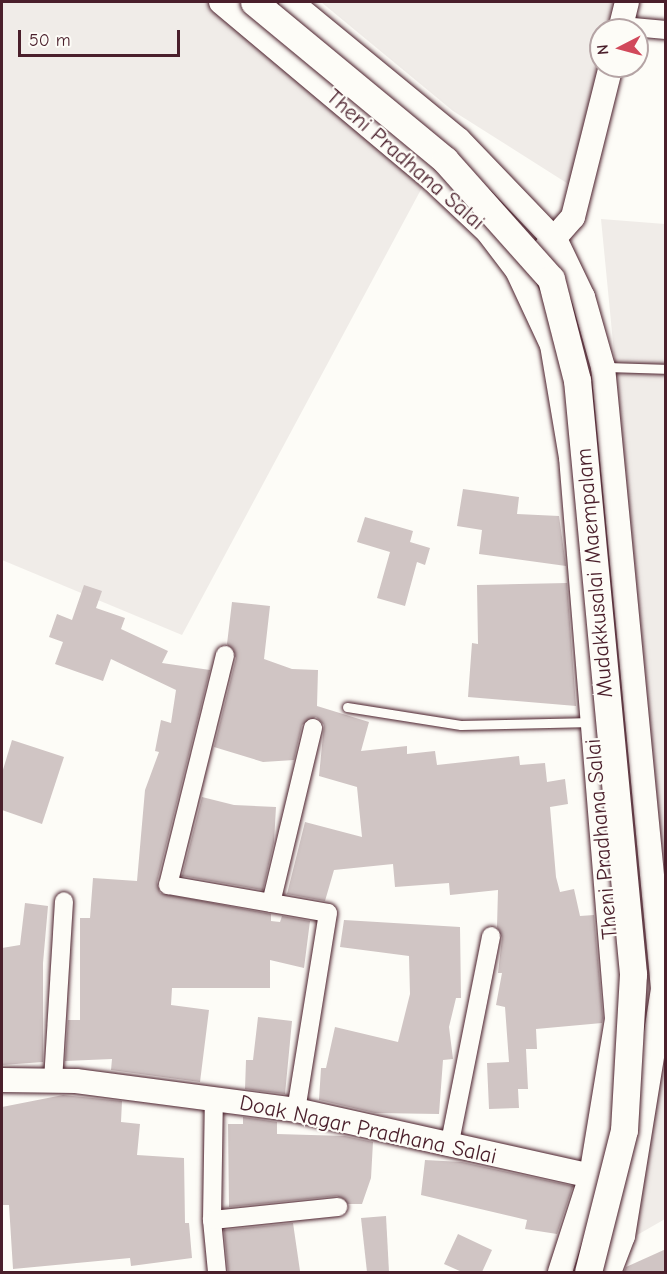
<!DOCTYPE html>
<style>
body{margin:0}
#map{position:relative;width:667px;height:1274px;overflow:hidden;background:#fdfcf7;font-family:"Comic Neue",sans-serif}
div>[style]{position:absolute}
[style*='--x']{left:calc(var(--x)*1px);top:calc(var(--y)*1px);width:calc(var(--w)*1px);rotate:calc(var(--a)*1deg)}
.built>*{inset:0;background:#f0ece8}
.building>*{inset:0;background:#d0c5c4}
.roads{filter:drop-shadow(0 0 2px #4a1f2b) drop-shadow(0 0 2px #4a1f2b)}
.lane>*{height:9px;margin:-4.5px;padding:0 4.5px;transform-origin:4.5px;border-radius:4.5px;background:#fdfcf7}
.street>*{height:18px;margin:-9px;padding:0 9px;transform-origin:9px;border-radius:9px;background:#fdfcf7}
.secondary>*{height:24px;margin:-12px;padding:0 12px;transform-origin:12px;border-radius:12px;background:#fdfcf7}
.bridges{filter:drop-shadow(0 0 2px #4a1f2b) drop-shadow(0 0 2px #4a1f2b)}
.primary-bridge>*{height:27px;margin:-13.5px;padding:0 13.5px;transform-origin:13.5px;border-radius:13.5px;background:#fdfcf7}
span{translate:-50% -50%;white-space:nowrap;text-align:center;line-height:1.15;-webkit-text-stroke:4.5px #fdfcf7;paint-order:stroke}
.street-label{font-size:22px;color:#4a1f2b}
.frame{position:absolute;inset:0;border:3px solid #4a1f2b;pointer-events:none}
.north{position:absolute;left:589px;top:18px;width:60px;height:60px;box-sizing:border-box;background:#fdfcf7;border:2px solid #b5a4a5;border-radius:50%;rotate:264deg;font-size:16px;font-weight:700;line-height:24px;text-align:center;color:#4a1f2b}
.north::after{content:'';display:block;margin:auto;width:21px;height:27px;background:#d1495b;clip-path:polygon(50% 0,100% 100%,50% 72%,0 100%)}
.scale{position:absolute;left:18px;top:30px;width:162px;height:27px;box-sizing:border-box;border:3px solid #4a1f2b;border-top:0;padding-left:8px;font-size:18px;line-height:21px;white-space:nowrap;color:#4a1f2b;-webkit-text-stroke:4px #fdfcf7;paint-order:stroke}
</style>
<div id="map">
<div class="built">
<div style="clip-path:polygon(2px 2px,209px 2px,425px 182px,182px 635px,2px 560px)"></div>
<div style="clip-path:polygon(321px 2px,620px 2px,612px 30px,601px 30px,601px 66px,573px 187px,453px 111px)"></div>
<div style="clip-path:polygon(601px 219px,665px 224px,665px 877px)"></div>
<div style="clip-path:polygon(665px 1051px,665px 1219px,632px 1238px)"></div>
</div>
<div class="building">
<div style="clip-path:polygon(463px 489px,519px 497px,517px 514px,559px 516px,566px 566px,479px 554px,482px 530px,457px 526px)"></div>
<div style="clip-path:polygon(365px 517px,413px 531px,410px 542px,430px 548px,425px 565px,417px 562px,405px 606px,377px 598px,390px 552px,357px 542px)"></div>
<div style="clip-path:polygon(567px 583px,576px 706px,468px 697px,472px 643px,478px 644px,477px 585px)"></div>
<div style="clip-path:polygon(84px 585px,102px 591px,96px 608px,125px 618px,121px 629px,168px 651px,162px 663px,210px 670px,157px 882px,160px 893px,271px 914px,271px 921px,280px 922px,282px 916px,310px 921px,304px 968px,270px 960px,270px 988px,172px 988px,171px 1005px,209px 1010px,200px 1082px,111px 1070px,112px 1059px,65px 1061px,68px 1020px,80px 1020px,80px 918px,90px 918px,93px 878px,137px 881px,145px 790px,159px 752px,155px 751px,161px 720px,171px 723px,176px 690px,111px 659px,103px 681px,55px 664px,63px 642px,49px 637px,57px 614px,72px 620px)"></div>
<div style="clip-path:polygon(232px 602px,270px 606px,264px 659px,292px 669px,318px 670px,317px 706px,369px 722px,361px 751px,407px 746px,407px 754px,435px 751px,437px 765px,519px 756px,520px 765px,545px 763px,547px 782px,565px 779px,568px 804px,550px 807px,556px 877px,560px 892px,574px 889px,580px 916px,594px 915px,603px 1018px,602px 1023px,536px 1029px,537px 1049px,526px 1049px,528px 1089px,518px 1089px,519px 1108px,489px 1109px,487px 1063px,509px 1062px,505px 1007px,496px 1005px,502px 973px,498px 973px,502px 938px,497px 927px,498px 890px,450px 895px,449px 883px,395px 887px,393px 864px,334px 870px,325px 901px,287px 894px,305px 822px,362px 837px,357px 787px,319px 776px,324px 725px,316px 717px,302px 725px,294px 760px,263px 762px,214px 747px,236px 658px,227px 644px)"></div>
<div style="clip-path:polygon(12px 740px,64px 757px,42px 824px,2px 810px,2px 773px)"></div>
<div style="clip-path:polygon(202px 797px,234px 805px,276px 807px,274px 842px,263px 890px,182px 876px)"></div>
<div style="clip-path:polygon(25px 903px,48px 906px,43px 963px,43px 1062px,2px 1065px,2px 948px,20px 945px)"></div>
<div style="clip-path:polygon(344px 920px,460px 927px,461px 998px,456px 998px,449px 1027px,453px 1059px,443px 1060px,439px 1114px,375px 1113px,319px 1100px,321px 1068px,326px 1068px,335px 1027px,398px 1042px,410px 994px,409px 956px,340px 947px)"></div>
<div style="clip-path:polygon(258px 1017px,292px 1021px,285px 1094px,245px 1089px,246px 1060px,253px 1060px)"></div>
<div style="clip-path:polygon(63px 1095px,122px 1101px,121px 1122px,140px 1124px,137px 1155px,184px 1158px,185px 1223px,189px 1223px,192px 1258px,131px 1266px,130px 1258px,13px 1269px,9px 1205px,2px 1205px,2px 1107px)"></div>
<div style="clip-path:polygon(243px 1117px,277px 1122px,277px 1134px,345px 1136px,373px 1142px,371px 1178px,362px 1204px,348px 1204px,337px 1196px,229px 1207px,228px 1124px,243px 1124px)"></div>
<div style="clip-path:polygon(425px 1160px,462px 1162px,573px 1186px,557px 1234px,525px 1229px,527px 1220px,421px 1195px)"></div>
<div style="clip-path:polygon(386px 1216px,389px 1272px,367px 1272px,361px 1218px)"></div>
<div style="clip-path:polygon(293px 1223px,300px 1271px,228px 1272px,224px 1230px)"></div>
<div style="clip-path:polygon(458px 1234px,492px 1250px,482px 1272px,462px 1272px,444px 1264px)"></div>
<div style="clip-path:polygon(666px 1249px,666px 1272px,624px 1272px,626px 1267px)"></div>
</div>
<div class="roads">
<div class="lane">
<div style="--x:603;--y:367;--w:63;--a:1.8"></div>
<div style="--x:347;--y:707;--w:115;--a:9"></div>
<div style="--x:461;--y:725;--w:132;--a:-1.3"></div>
</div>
<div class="street">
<div style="--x:622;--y:26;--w:44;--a:5.2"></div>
<div style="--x:225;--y:655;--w:237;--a:103.9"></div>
<div style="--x:168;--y:885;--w:162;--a:9.9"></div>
<div style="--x:328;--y:913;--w:200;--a:99.2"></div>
<div style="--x:271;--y:903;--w:180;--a:-76.5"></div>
<div style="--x:53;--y:1081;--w:180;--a:-86.5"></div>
<div style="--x:449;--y:1147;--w:215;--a:-78.7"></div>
<div style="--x:212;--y:1220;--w:122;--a:-89.1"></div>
<div style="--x:217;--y:1272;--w:52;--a:-95.5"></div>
<div style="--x:212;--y:1220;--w:127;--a:-5.9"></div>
</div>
<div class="secondary">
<div style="--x:221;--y:2;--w:275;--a:40"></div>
<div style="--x:432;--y:179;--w:77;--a:43.4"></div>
<div style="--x:488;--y:232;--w:48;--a:52.7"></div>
<div style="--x:517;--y:270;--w:83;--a:65"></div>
<div style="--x:552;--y:345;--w:114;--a:80.4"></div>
<div style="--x:571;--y:457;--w:564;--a:85.32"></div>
<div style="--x:617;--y:1019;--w:159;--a:99.4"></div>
<div style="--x:591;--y:1176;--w:101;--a:107.9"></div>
<div style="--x:291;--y:2;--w:217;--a:39.4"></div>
<div style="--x:459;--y:140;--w:140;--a:46.2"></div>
<div style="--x:556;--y:241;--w:62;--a:64.3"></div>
<div style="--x:583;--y:297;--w:73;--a:74.1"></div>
<div style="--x:603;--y:367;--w:625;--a:84.49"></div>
<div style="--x:663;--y:989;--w:250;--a:99.2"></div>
<div style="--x:623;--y:1236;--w:39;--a:111"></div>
<div style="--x:620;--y:30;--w:29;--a:-76"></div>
<div style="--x:543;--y:251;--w:45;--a:-48.6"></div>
<div style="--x:573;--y:217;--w:156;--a:-75.9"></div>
<div style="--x:2;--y:1080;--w:74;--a:0.8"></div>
<div style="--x:76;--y:1081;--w:222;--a:7.5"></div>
<div style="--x:296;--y:1110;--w:302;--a:12.6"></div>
</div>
</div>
<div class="bridges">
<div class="primary-bridge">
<div style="--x:254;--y:2;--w:248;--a:39.6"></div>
<div style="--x:445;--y:160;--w:159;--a:48.3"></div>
<div style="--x:551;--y:279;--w:104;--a:75.6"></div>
<div style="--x:577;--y:380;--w:597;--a:84.61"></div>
<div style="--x:633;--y:974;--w:156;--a:93.3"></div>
<div style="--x:624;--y:1130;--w:146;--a:104.2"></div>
</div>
</div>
<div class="street-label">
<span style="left:405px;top:160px;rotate:41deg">Theni Pradhana Salai</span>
<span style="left:595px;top:573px;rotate:-95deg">Mudakkusalai Maempalam</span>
<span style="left:602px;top:839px;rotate:-95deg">Theni Pradhana Salai</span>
<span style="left:368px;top:1130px;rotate:12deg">Doak Nagar Pradhana Salai</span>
</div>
<div class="frame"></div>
<div class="north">N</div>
<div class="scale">50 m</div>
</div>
